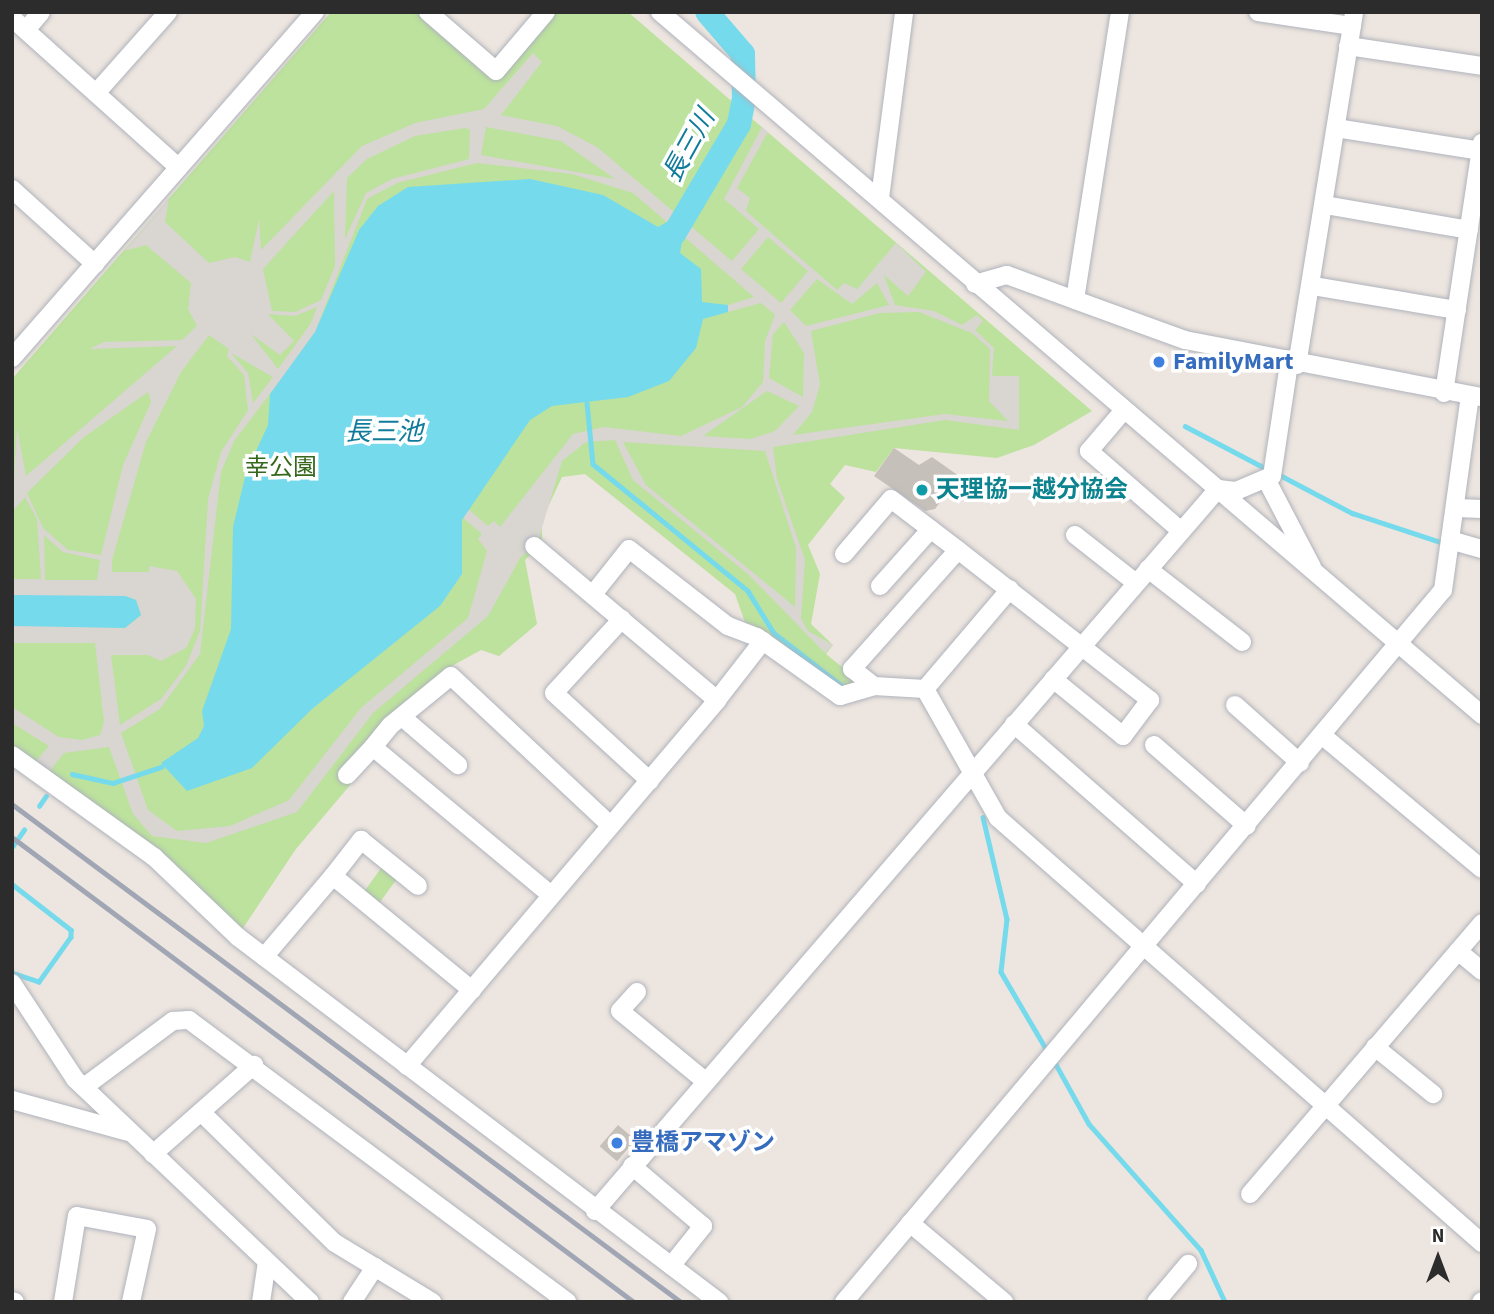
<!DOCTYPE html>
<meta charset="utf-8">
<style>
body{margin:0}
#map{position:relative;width:1494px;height:1314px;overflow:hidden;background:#ede5df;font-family:"Source Sans 3","Noto Sans JP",sans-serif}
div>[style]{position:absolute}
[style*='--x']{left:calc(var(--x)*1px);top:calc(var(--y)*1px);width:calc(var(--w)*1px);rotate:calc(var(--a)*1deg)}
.green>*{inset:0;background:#bce29d;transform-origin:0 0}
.plaza>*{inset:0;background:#d9d5d1}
.water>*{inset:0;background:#75daec}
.stream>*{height:4.5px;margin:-2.25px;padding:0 2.25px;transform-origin:2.25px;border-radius:2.25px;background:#75daec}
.river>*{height:24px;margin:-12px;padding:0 12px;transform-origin:12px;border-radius:12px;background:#75daec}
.building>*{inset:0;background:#c6c0ba;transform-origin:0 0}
.roads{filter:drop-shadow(0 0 2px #afb3bc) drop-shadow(0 0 2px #afb3bc)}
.minor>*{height:18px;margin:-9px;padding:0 9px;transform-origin:9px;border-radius:9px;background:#fff}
.rail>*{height:4.5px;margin:-2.25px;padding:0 2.25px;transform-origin:2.25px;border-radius:2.25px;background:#a1a6b5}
.dots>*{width:19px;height:19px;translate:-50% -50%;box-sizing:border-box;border:4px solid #fff;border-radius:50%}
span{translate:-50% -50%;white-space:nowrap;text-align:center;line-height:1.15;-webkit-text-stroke:7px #fff;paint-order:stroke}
.shop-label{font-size:24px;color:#366cbe;font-weight:700}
.left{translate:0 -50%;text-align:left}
.park-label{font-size:24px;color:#35681d}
.culture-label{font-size:24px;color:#0d838f;font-weight:700}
.water-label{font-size:26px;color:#117b9a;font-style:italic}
.frame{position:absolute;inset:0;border:14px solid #2c2c2c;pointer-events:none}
.north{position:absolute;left:1403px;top:1223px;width:70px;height:70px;-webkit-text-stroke:5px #fff;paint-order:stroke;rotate:0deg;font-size:19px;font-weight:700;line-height:28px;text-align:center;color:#2c2c2c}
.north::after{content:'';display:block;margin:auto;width:24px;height:32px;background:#2c2c2c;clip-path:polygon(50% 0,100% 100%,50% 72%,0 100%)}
</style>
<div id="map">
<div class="green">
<div style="clip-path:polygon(331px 12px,418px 12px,498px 80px,555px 12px,628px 12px,1092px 411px,1034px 445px,997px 458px,894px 448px,876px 472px,845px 465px,830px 484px,845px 498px,808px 545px,820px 574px,811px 624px,833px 645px,826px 654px,863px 684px,840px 691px,747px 628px,735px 594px,585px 474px,562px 477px,542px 520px,542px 543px,525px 560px,537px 624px,499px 656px,481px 650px,450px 667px,296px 849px,241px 931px,12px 746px,12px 379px)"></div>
<div style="left:382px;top:867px;width:19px;height:31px;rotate:36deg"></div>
</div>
<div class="plaza">
<div style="clip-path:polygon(evenodd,533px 53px,542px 62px,501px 115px,557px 126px,597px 147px,732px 261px,759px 229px,724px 199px,762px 127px,768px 132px,737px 188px,750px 198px,746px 211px,837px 290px,844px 283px,857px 289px,896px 243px,926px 272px,908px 296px,884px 275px,895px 305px,934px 311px,962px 325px,977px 315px,983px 321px,975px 330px,994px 348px,992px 376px,1019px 376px,1019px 430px,945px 420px,773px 447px,777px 479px,805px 560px,801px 618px,808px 631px,833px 645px,825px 653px,749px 575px,633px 480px,615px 440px,586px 442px,562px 461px,538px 541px,520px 558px,488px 616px,373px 713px,297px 812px,206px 843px,152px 836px,133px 814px,109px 747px,64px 753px,49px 772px,35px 762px,49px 746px,12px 723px,12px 707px,59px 737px,82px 740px,100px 735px,104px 722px,95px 643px,12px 643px,12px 623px,125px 628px,141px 615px,136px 600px,125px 596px,12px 597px,12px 579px,41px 579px,37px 519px,25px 497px,12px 512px,17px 428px,26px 476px,177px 346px,89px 349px,104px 342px,182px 340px,197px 326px,188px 309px,191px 283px,146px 245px,124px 251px,169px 198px,165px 222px,209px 263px,235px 257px,250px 262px,259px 219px,261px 250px,362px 146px,415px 123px,484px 109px,533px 53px,486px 127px,561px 141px,615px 179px,481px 155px,486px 127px,533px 53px,465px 128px,470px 130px,469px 159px,392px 179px,366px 193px,345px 239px,347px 178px,367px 159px,415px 136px,465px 128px,533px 53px,477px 163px,572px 174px,633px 193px,754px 297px,728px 305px,728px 312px,761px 303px,775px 315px,765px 341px,763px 382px,742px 407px,681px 436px,604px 427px,573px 434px,500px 527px,494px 521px,488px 526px,366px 421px,285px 374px,315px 332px,367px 199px,397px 183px,477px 163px,533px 53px,334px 191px,335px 266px,321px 300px,295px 312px,272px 311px,263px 269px,334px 191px,533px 53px,768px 237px,808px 271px,781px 303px,741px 269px,768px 237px,533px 53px,817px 279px,852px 304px,877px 283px,889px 305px,806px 326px,790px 310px,817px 279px,533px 53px,317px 307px,311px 323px,278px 369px,251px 334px,280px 355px,294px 341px,268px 314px,295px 316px,317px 307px,533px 53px,919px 312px,972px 333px,990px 349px,989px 401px,1008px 421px,945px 414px,793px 435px,812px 412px,820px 385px,811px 331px,880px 313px,919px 312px,533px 53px,784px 322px,804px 353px,803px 397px,769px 378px,773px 334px,784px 322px,533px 53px,209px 335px,229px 349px,227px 356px,244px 375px,248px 410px,221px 452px,208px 499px,200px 631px,186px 666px,161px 699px,120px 725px,111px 655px,148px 655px,161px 661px,186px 648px,195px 629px,196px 599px,177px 571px,149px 566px,149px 572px,112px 572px,112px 560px,146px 442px,181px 372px,209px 335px,533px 53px,231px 353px,273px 377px,253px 403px,248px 373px,231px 353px,533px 53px,279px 382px,395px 459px,482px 534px,478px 539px,487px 551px,468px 618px,361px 708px,289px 800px,230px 826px,177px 831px,148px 810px,121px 733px,160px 709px,200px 654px,221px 472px,234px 441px,279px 382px,533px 53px,767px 391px,799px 406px,775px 431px,750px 439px,703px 436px,767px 391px,533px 53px,148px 392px,151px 402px,123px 465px,101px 555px,68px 550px,43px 528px,27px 493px,84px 437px,148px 392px,533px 53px,623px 442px,765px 451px,796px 548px,795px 607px,646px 485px,623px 442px,533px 53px,44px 535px,63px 552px,100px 560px,97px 580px,45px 580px,44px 535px)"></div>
</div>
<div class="water">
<div style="clip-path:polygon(530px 179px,603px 195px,658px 227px,667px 222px,683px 236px,680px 253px,701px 269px,702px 302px,728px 305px,728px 312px,703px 319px,696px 348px,669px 381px,628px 397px,552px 406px,530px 420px,462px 520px,462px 574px,440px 606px,312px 709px,252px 768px,187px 791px,161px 763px,198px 738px,204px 726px,202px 711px,231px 629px,233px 527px,246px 473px,268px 425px,270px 394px,315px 332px,359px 230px,378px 206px,408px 187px)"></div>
<div style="clip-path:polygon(14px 595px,125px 596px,136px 600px,141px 615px,125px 628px,14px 626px)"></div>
</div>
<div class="stream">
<div style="--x:587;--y:403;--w:61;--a:84.4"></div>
<div style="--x:593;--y:464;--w:200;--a:39.3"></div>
<div style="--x:748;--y:591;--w:49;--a:58.2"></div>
<div style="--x:774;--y:633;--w:90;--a:37.8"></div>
<div style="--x:1185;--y:426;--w:93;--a:27.7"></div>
<div style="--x:1278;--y:474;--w:84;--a:27.8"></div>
<div style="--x:1352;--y:513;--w:97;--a:18.1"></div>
<div style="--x:72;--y:774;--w:42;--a:12.4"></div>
<div style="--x:113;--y:783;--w:51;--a:-18.4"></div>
<div style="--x:39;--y:806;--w:12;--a:-55"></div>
<div style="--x:983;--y:817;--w:105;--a:76.8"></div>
<div style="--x:1007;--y:919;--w:53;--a:96.5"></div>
<div style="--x:1001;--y:972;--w:93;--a:59.6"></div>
<div style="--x:12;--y:847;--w:21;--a:-55"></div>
<div style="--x:12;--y:884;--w:75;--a:37.9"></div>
<div style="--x:71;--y:930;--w:7;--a:90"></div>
<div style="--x:71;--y:937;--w:55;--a:125.4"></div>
<div style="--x:39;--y:982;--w:28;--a:-162"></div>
<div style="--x:1053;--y:1059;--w:74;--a:61"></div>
<div style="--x:1089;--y:1124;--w:169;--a:48.4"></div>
<div style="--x:1201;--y:1250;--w:57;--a:65.2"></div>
</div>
<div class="river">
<div style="--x:674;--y:234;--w:128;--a:-59.4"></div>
<div style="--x:739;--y:124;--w:25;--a:-79"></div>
<div style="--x:744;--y:99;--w:45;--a:-91.3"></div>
<div style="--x:743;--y:54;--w:55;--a:-130.6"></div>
</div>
<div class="building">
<div style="clip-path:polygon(894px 448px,919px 465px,932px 457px,959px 476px,935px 509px,925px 511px,874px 476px)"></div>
<div style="left:618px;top:1125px;width:23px;height:28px;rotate:41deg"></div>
</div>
<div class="roads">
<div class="minor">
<div style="--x:428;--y:12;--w:90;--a:40.9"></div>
<div style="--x:496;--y:71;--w:77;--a:-49.7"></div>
<div style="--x:660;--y:12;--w:1082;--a:40.54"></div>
<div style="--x:1120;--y:12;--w:291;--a:98.9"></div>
<div style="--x:1075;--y:300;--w:117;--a:20"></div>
<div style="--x:1185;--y:340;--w:302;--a:10.9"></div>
<div style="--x:1258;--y:12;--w:95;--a:8.5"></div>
<div style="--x:12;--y:18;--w:224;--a:41.9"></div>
<div style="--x:26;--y:30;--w:23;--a:-50"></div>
<div style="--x:1348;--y:46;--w:135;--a:8.5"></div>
<div style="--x:97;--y:92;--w:107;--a:-48.4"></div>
<div style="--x:1336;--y:128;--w:147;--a:9"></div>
<div style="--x:12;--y:189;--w:112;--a:42.1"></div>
<div style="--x:880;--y:198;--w:188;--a:-82.6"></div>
<div style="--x:1325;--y:205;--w:146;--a:9.8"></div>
<div style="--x:975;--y:284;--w:33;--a:-16"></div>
<div style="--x:1007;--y:275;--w:72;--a:20.2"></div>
<div style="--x:1313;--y:286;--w:146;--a:9.5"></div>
<div style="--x:12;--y:358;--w:460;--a:-48.8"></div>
<div style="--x:1297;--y:365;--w:358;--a:-80.8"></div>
<div style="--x:1444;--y:393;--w:253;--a:-81.4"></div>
<div style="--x:1124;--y:410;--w:54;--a:130.5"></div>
<div style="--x:1089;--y:451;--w:122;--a:41"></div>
<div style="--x:1266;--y:479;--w:99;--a:62.4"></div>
<div style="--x:1456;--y:508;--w:26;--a:2"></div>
<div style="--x:1075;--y:535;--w:78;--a:38.2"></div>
<div style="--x:1450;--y:540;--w:33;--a:16"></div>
<div style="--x:844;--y:554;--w:72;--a:-49.5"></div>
<div style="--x:891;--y:499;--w:84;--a:37.3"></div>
<div style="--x:1148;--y:569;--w:119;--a:37.8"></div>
<div style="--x:880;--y:586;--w:76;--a:-48.2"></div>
<div style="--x:594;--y:593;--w:56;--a:-51.5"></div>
<div style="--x:629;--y:549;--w:125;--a:37.9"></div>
<div style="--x:728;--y:626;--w:31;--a:21"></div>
<div style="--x:757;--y:637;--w:102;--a:35.4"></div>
<div style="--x:840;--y:696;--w:35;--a:-16"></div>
<div style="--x:874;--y:686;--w:51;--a:3.4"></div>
<div style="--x:925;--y:689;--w:148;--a:60.5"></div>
<div style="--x:998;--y:818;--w:644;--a:41.29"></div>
<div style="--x:622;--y:619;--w:100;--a:132.6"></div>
<div style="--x:554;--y:693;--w:130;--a:42.5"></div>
<div style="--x:874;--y:686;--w:28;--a:-142"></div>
<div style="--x:852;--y:669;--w:159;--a:-48.3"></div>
<div style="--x:958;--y:550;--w:244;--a:38"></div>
<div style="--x:1150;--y:700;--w:45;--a:126.9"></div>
<div style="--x:1123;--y:736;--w:90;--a:-140.8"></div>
<div style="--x:925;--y:689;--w:131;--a:-49.6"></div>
<div style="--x:717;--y:700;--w:75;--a:-52.1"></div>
<div style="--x:1235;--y:705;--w:87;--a:41.7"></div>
<div style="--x:402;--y:717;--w:74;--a:40.6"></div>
<div style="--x:1014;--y:724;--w:243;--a:41.2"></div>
<div style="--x:1323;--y:736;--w:207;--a:39.9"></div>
<div style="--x:1154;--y:745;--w:123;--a:41.1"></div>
<div style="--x:12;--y:755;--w:175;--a:35.7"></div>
<div style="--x:154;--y:857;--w:116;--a:43.6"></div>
<div style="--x:238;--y:937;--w:604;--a:37.19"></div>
<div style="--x:347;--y:775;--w:38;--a:-47"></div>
<div style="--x:333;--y:876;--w:46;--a:-52.1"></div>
<div style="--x:361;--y:840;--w:73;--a:38.9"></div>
<div style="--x:551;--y:895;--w:231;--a:-140.3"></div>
<div style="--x:373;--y:747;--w:28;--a:-51"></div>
<div style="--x:391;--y:725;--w:77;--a:-39.2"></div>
<div style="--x:451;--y:676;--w:218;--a:43.1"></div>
<div style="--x:1458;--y:951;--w:31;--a:40"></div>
<div style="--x:264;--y:957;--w:106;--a:-49.6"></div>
<div style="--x:333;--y:876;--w:180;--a:39.4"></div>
<div style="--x:12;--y:983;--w:115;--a:56.7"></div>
<div style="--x:75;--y:1079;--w:324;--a:43.5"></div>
<div style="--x:637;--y:992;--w:25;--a:132"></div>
<div style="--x:620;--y:1011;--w:109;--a:39.4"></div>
<div style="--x:1375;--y:1047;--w:75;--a:39"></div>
<div style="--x:407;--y:1066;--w:480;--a:-49.7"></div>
<div style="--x:717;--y:700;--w:239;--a:-139.9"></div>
<div style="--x:84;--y:1087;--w:111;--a:-36.6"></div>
<div style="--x:173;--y:1021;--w:16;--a:-4"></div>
<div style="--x:189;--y:1020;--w:472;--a:36.7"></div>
<div style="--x:12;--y:1100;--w:120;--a:15.4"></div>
<div style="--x:201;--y:1112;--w:187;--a:44.4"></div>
<div style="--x:335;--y:1243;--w:114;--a:31.3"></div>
<div style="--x:153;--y:1154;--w:135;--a:-41.4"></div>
<div style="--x:632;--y:1166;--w:93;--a:40.2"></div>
<div style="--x:703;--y:1226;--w:51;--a:128.7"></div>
<div style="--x:1250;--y:1194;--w:357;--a:-49.4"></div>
<div style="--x:595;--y:1211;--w:954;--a:-49.21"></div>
<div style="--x:1218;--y:489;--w:18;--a:6"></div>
<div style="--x:1236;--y:491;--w:39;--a:-23"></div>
<div style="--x:1272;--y:476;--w:113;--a:-81.4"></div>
<div style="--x:910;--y:1223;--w:123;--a:40"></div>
<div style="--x:12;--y:1301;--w:3;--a:18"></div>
<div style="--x:63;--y:1302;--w:87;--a:-80.8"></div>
<div style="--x:77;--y:1216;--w:71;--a:10.5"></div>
<div style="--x:147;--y:1229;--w:75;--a:102.4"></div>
<div style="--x:261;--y:1302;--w:40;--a:-81.5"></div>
<div style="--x:352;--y:1302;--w:42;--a:-56.7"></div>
<div style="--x:844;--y:1302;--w:930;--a:-49.93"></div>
<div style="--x:1443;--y:590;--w:196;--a:-82.1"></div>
<div style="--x:1156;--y:1302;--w:50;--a:-49.9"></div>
<div style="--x:1481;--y:1302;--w:1;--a:-45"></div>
</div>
</div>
<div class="rail">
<div style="--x:12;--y:804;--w:834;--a:36.66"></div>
<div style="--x:12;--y:837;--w:777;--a:36.78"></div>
</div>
<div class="dots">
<div style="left:1159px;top:362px;background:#3f7fe0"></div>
<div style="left:922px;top:490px;background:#0f9aa8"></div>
<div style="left:617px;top:1143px;background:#3f7fe0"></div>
</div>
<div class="shop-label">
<span class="left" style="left:1173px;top:362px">FamilyMart</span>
<span class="left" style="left:631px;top:1143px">豊橋アマゾン</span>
</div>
<div class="park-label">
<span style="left:281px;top:468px">幸公園</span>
</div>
<div class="culture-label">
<span class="left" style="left:936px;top:490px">天理協一越分協会</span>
</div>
<div class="water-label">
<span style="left:689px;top:146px;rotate:-61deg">長三川</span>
<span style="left:384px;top:432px">長三池</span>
</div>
<div class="frame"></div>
<div class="north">N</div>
</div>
